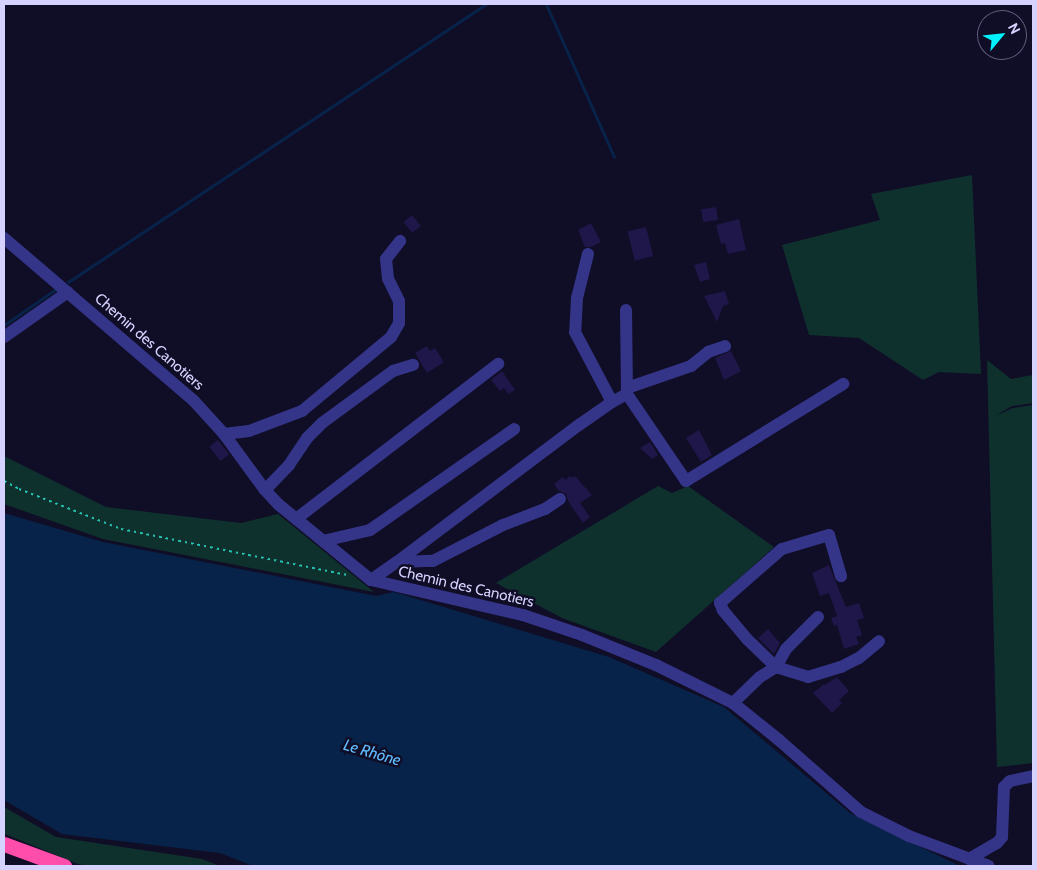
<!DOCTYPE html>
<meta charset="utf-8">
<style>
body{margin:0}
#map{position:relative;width:1037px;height:870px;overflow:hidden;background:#100d26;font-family:Cabin,sans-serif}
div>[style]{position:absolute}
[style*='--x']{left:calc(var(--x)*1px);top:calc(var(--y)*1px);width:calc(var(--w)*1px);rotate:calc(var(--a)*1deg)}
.green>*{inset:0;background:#0f312e}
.water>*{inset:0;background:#08234a}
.stream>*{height:3px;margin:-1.5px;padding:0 1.5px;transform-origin:1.5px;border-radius:1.5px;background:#08234a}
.building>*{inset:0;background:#1f1749;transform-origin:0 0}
.path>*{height:2px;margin-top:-1px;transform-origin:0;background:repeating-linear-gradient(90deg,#25c0b0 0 2.5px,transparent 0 6.5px)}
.minor>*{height:12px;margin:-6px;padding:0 6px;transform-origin:6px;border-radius:6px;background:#343589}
.highway>*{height:15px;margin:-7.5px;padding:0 7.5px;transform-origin:7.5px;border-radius:7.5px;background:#ff4dab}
span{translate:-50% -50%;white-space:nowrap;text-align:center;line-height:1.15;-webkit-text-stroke:5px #100d26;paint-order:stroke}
.street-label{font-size:15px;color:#d5d2ff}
.water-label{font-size:16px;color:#60bdff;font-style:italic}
.frame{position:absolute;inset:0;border:5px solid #d5d2ff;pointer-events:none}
.north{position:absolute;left:977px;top:10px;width:50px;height:50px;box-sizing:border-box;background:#100d26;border:1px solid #5f5c7d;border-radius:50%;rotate:62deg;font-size:14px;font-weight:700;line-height:20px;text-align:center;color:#d5d2ff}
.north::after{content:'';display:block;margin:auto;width:18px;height:22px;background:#00f0fd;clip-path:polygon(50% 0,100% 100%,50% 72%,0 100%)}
</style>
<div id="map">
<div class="green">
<div style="clip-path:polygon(972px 175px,981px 374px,939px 372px,923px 380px,859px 338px,809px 335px,782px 245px,880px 220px,871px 194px)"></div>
<div style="clip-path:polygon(987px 360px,1011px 379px,1033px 375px,1033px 403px,1012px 406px,995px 416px,1013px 408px,1033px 405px,1033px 763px,997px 767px)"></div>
<div style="clip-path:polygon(4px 456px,106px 507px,241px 523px,278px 514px,374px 592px,103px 539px,4px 504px)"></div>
<div style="clip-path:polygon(658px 486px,672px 493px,688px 486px,774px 547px,656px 652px,562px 618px,496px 583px)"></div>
<div style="clip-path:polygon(4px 807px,56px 837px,202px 859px,220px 866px,87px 866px,78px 864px,5px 834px)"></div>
</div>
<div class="water">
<div style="clip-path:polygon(4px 513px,103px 542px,376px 596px,394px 592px,609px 657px,724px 707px,850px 813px,960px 866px,253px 866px,220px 853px,62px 834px,4px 800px)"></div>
</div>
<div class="stream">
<div style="--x:546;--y:4;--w:167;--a:66"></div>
<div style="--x:68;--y:282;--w:502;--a:-33.63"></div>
<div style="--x:4;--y:325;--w:63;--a:-34.7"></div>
</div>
<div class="building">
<div style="left:716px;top:207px;width:13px;height:15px;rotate:81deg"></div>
<div style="left:412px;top:215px;width:14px;height:11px;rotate:51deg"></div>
<div style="clip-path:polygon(739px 219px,746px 250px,728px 254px,725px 243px,721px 244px,716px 225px)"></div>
<div style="clip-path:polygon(591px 223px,601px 242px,591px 247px,585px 247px,578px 230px)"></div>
<div style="left:646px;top:227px;width:30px;height:19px;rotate:76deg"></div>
<div style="clip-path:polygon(706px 262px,710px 279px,700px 282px,694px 265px)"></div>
<div style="clip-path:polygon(725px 291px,729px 304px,723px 306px,717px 322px,704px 296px)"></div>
<div style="clip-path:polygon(427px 346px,430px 351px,435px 348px,444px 362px,427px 373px,415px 353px)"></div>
<div style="clip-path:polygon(731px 351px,741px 371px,724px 380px,715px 358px)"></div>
<div style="clip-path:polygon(502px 371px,515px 390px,508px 394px,504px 388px,500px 391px,491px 380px)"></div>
<div style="clip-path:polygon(699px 430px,712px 455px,701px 462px,686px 438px)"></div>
<div style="left:218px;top:440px;width:18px;height:11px;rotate:52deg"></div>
<div style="clip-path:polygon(650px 442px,658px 455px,652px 459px,640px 448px)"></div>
<div style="clip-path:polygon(570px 476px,572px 478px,575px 476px,592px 495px,580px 503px,590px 517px,583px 523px,568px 501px,566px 494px,559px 491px,554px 484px,563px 477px,565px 480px)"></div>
<div style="clip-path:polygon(829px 565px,846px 607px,859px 603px,864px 618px,857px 620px,862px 635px,856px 637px,859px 644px,844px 649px,837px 625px,834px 626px,831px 618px,837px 616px,829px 593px,820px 596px,812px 573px)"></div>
<div style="clip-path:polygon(768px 629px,780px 643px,774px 654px,758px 638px)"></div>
<div style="clip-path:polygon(837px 677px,849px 691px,839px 700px,842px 703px,832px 713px,813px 693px,824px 684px,825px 685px)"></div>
</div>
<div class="path">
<div style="--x:4;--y:481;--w:17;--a:28"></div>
<div style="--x:19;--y:489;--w:110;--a:21.4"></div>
<div style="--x:121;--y:529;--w:231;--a:11.5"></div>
</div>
<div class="minor">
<div style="--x:4;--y:238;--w:250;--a:40.6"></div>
<div style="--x:194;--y:401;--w:45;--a:47.7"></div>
<div style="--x:224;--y:434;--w:69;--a:53.8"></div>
<div style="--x:265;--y:490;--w:19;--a:47"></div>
<div style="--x:278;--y:504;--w:120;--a:39.3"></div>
<div style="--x:371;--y:580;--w:156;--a:13"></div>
<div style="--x:523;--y:615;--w:62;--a:18.7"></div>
<div style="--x:582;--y:635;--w:80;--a:22.1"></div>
<div style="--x:656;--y:665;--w:86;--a:26.3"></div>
<div style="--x:733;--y:703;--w:59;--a:38.8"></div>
<div style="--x:779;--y:740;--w:109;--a:41.3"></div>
<div style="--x:861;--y:812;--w:54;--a:26.6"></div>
<div style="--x:909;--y:836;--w:85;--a:20.6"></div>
<div style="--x:588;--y:254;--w:45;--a:104"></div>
<div style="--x:577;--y:298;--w:34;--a:93"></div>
<div style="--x:575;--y:332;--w:79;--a:62.1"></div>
<div style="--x:626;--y:310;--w:84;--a:89.3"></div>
<div style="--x:4;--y:337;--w:78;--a:-35.1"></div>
<div style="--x:627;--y:388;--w:68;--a:-19"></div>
<div style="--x:691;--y:366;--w:22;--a:-39"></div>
<div style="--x:708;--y:352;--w:18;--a:-19"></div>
<div style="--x:224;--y:434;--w:25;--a:-7"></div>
<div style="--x:249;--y:431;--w:57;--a:-20.7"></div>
<div style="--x:302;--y:411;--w:116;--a:-39.7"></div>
<div style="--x:391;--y:337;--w:16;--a:-60"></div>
<div style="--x:399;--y:323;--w:22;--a:-90"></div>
<div style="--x:399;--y:301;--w:25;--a:-116"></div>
<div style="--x:388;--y:278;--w:19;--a:-96"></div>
<div style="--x:386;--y:259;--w:23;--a:-52"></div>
<div style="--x:265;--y:490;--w:35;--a:-46"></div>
<div style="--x:289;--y:465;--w:32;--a:-56"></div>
<div style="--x:307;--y:438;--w:21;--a:-45"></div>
<div style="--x:322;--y:423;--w:88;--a:-36.2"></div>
<div style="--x:393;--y:371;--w:21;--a:-17"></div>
<div style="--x:296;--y:519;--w:255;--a:-37.5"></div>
<div style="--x:323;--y:541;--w:48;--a:-13.2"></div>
<div style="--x:370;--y:530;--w:176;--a:-35"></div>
<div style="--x:397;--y:562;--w:228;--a:-37"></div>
<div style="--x:579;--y:425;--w:40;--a:-34.9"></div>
<div style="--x:612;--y:402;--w:17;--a:-28"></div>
<div style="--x:627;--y:394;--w:105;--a:55.9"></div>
<div style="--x:686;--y:481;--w:185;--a:-31.7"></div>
<div style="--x:371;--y:580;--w:32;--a:-35"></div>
<div style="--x:397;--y:562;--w:36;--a:-2"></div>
<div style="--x:433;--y:561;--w:79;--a:-27.2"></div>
<div style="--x:503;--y:525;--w:45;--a:-20.9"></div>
<div style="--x:545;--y:509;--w:18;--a:-34"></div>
<div style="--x:818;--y:617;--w:45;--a:135"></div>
<div style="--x:786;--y:649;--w:21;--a:119"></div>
<div style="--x:776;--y:667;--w:40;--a:-136"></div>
<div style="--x:747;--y:639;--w:38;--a:-130"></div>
<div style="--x:723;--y:610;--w:8;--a:-113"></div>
<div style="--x:720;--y:603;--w:82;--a:-41.1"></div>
<div style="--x:782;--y:549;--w:49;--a:-16.6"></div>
<div style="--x:829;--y:535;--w:43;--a:73.7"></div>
<div style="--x:733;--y:703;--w:37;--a:-44"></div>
<div style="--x:760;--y:677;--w:19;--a:-32"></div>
<div style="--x:776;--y:667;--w:34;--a:17"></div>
<div style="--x:808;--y:677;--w:34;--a:-17"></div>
<div style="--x:841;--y:667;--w:20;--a:-27"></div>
<div style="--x:859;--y:658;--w:26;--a:-40"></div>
<div style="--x:969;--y:859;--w:32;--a:-30"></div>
<div style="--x:997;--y:843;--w:8;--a:-50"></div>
<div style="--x:1002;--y:837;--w:50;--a:-87.7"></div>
<div style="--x:1004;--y:787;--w:8;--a:-45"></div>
<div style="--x:1010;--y:781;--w:24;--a:-12"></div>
</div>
<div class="highway">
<div style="--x:4;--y:844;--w:64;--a:20.1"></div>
</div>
<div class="street-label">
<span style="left:149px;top:342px;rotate:41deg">Chemin des Canotiers</span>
<span style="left:466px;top:587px;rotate:13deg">Chemin des Canotiers</span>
</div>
<div class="water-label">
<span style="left:372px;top:753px;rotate:16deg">Le Rhône</span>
</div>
<div class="frame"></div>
<div class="north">N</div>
</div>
